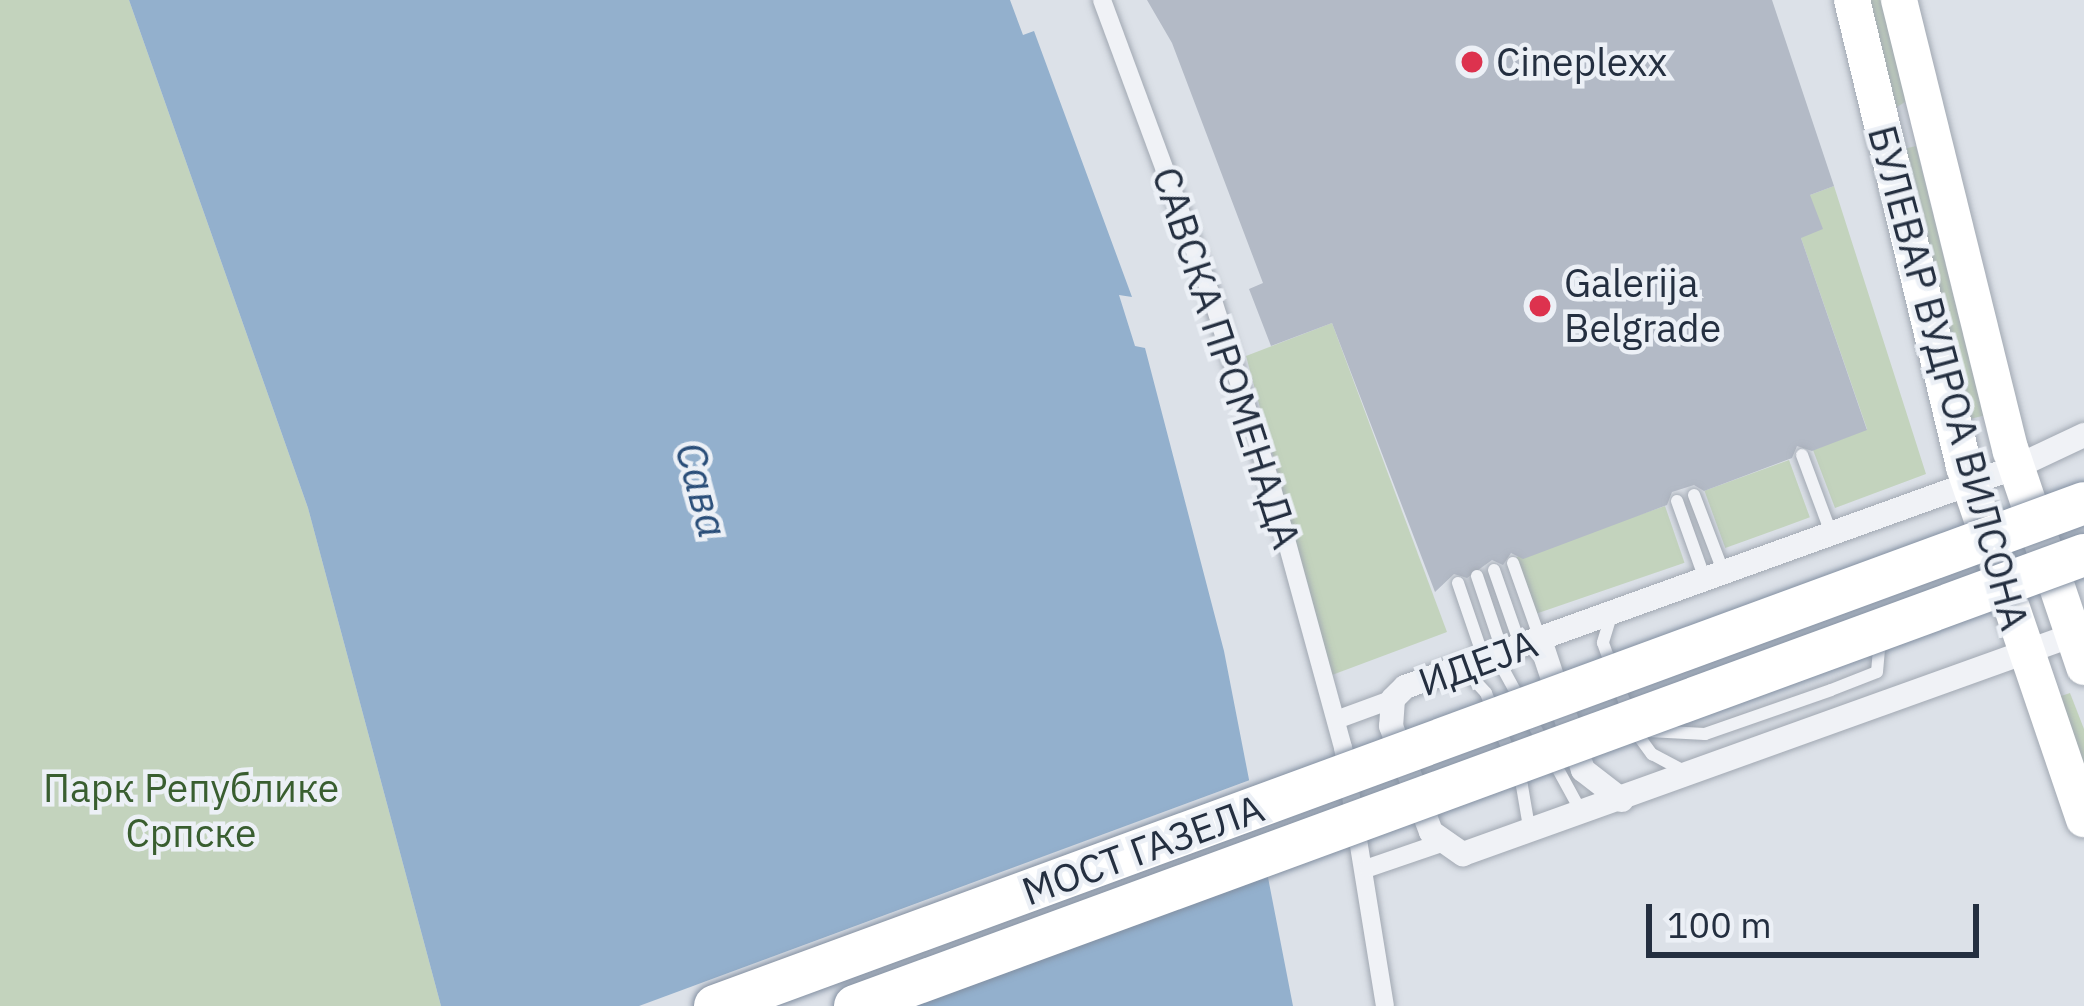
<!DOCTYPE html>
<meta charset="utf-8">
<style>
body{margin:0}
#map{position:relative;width:2084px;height:1006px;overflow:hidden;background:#dce1e8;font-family:"IBM Plex Sans",sans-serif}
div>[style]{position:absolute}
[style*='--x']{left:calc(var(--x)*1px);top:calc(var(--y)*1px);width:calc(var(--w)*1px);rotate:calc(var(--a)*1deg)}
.green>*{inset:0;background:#c3d3bd;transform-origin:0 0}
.water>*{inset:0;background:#93b0cd}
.pier>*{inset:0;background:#dce1e8}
.building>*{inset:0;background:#b3bac6}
.roads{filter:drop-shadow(0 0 3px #a1a8b2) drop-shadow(0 0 3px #a1a8b2)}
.service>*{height:12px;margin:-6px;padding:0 6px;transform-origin:6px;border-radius:6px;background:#f0f2f6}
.pedestrian>*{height:18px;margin:-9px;padding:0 9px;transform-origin:9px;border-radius:9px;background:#f0f2f6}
.minor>*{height:24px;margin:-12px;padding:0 12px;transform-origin:12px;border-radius:12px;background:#f0f2f6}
.secondary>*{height:36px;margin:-18px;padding:0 18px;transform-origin:18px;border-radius:18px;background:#fff}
.bridges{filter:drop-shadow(0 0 3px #828fa1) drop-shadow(0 0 3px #828fa1)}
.trunk-bridge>*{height:42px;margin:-21px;padding:0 21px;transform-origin:21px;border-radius:21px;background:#fff}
.dots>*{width:33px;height:33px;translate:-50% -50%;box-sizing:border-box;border:6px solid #ecf0f6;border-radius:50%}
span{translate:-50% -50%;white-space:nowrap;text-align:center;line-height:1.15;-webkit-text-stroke:9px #ecf0f6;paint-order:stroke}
.poi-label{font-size:39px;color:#242f40}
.left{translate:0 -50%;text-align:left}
.street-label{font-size:39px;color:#242f40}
.park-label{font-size:39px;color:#395e30}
.water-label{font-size:42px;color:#2a4e79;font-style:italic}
.scale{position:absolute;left:1646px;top:904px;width:333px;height:54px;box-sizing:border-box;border:6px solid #242f40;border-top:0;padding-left:15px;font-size:36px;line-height:42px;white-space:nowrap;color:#242f40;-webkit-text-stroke:9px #ecf0f6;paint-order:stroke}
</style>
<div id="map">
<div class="green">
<div style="clip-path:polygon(0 0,129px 0,308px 508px,441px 1006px,0 1006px)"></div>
<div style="clip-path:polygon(1852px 0,1899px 0,1919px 93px,1877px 120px)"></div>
<div style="left:1916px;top:146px;width:278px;height:16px;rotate:76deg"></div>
<div style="clip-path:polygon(1834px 186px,1926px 474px,1835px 508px,1813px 450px,1867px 429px,1801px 238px,1810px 195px)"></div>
<div style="clip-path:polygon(1332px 323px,1447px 632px,1332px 675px,1246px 356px)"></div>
<div style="left:1789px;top:460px;width:61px;height:90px;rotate:70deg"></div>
<div style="left:1665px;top:506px;width:60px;height:157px;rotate:71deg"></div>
<div style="clip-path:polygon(2070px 693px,2084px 729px,2084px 792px,2049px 700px)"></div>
</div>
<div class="water">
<div style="clip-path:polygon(129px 0,1010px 0,1023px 35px,1034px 31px,1132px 297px,1119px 295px,1135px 346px,1145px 348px,1224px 651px,1293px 1006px,441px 1006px,308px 508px)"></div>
</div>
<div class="pier">
<div style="clip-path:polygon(1258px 777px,1271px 861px,866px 1006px,639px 1006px)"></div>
</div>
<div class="building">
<div style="clip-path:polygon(1147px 0,1772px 0,1834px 186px,1810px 195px,1823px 229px,1801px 238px,1867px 430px,1812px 451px,1797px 446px,1792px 458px,1704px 491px,1694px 485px,1672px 492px,1667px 505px,1523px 559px,1511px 553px,1503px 565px,1492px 560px,1467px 578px,1454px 574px,1435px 592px,1332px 323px,1271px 346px,1249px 289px,1263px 283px,1172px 43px)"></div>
</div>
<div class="roads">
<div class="service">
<div style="--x:1802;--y:455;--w:83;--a:69.6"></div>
<div style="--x:1694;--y:495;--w:81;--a:69.1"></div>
<div style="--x:1677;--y:501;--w:83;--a:70.3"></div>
<div style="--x:1513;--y:563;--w:81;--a:70.4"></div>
<div style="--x:1494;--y:570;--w:82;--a:70.7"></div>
<div style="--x:1477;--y:576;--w:81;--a:71.3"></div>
<div style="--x:1458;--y:583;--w:80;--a:71.1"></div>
<div style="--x:1611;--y:616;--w:28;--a:107"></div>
<div style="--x:1603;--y:643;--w:94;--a:70"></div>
<div style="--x:1635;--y:731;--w:29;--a:54"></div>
<div style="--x:1652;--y:754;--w:38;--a:28"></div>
<div style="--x:1496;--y:656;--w:179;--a:61.3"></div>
<div style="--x:1462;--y:667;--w:35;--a:47"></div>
<div style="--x:1486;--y:693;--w:100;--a:68.8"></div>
<div style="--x:1522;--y:786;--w:48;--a:80.3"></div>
<div style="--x:1649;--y:731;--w:56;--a:3.1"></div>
<div style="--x:1705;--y:734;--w:133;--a:-19.2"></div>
<div style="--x:1831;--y:690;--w:49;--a:-21.4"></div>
<div style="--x:1877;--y:672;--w:34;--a:-85"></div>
</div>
<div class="pedestrian">
<div style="--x:1102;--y:0;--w:314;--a:69.7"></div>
<div style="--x:1211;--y:294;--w:203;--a:72.5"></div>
<div style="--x:1272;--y:488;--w:269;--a:74.7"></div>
<div style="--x:1343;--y:747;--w:262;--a:80.8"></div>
<div style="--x:1336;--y:720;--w:61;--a:-20.2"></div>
<div style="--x:1368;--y:868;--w:74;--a:-18.9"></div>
</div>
<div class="minor">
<div style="--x:2084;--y:435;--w:75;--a:154.8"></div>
<div style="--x:2016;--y:467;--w:649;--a:160.2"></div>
<div style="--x:1405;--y:687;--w:17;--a:135"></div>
<div style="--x:1393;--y:699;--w:27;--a:94"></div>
<div style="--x:1391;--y:726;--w:113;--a:69.3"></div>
<div style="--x:1431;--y:832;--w:39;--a:35"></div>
<div style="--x:1463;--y:854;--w:660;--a:-19.75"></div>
<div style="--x:1540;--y:640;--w:137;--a:71.7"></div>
<div style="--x:1583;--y:770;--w:49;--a:37.6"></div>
</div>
<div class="secondary">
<div style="--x:1852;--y:0;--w:480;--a:76.5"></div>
<div style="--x:1964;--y:467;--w:372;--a:71.2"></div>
<div style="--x:1899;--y:0;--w:465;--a:76.1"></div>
<div style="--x:2011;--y:451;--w:228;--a:71.3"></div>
</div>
</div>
<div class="bridges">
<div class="trunk-bridge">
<div style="--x:715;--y:1006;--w:1458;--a:-20.17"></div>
<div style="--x:855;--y:1006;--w:1309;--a:-20.15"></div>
</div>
</div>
<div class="dots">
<div style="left:1472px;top:62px;background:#dd324e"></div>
<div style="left:1540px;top:306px;background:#dd324e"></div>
</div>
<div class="poi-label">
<span class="left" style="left:1496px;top:62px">Cineplexx</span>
<span class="left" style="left:1564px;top:306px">Galerija<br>Belgrade</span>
</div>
<div class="street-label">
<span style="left:1226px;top:358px;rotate:72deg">САВСКА ПРОМЕНАДА</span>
<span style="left:1948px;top:378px;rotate:75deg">БУЛЕВАР ВУДРОА ВИЛСОНА</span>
<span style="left:1478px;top:663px;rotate:-20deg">ИДЕЈА</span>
<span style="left:1143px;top:850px;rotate:-20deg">МОСТ ГАЗЕЛА</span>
</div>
<div class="park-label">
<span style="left:191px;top:811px">Парк Републике<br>Српске</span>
</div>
<div class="water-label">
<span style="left:702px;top:490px;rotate:75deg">Сава</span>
</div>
<div class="scale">100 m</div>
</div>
